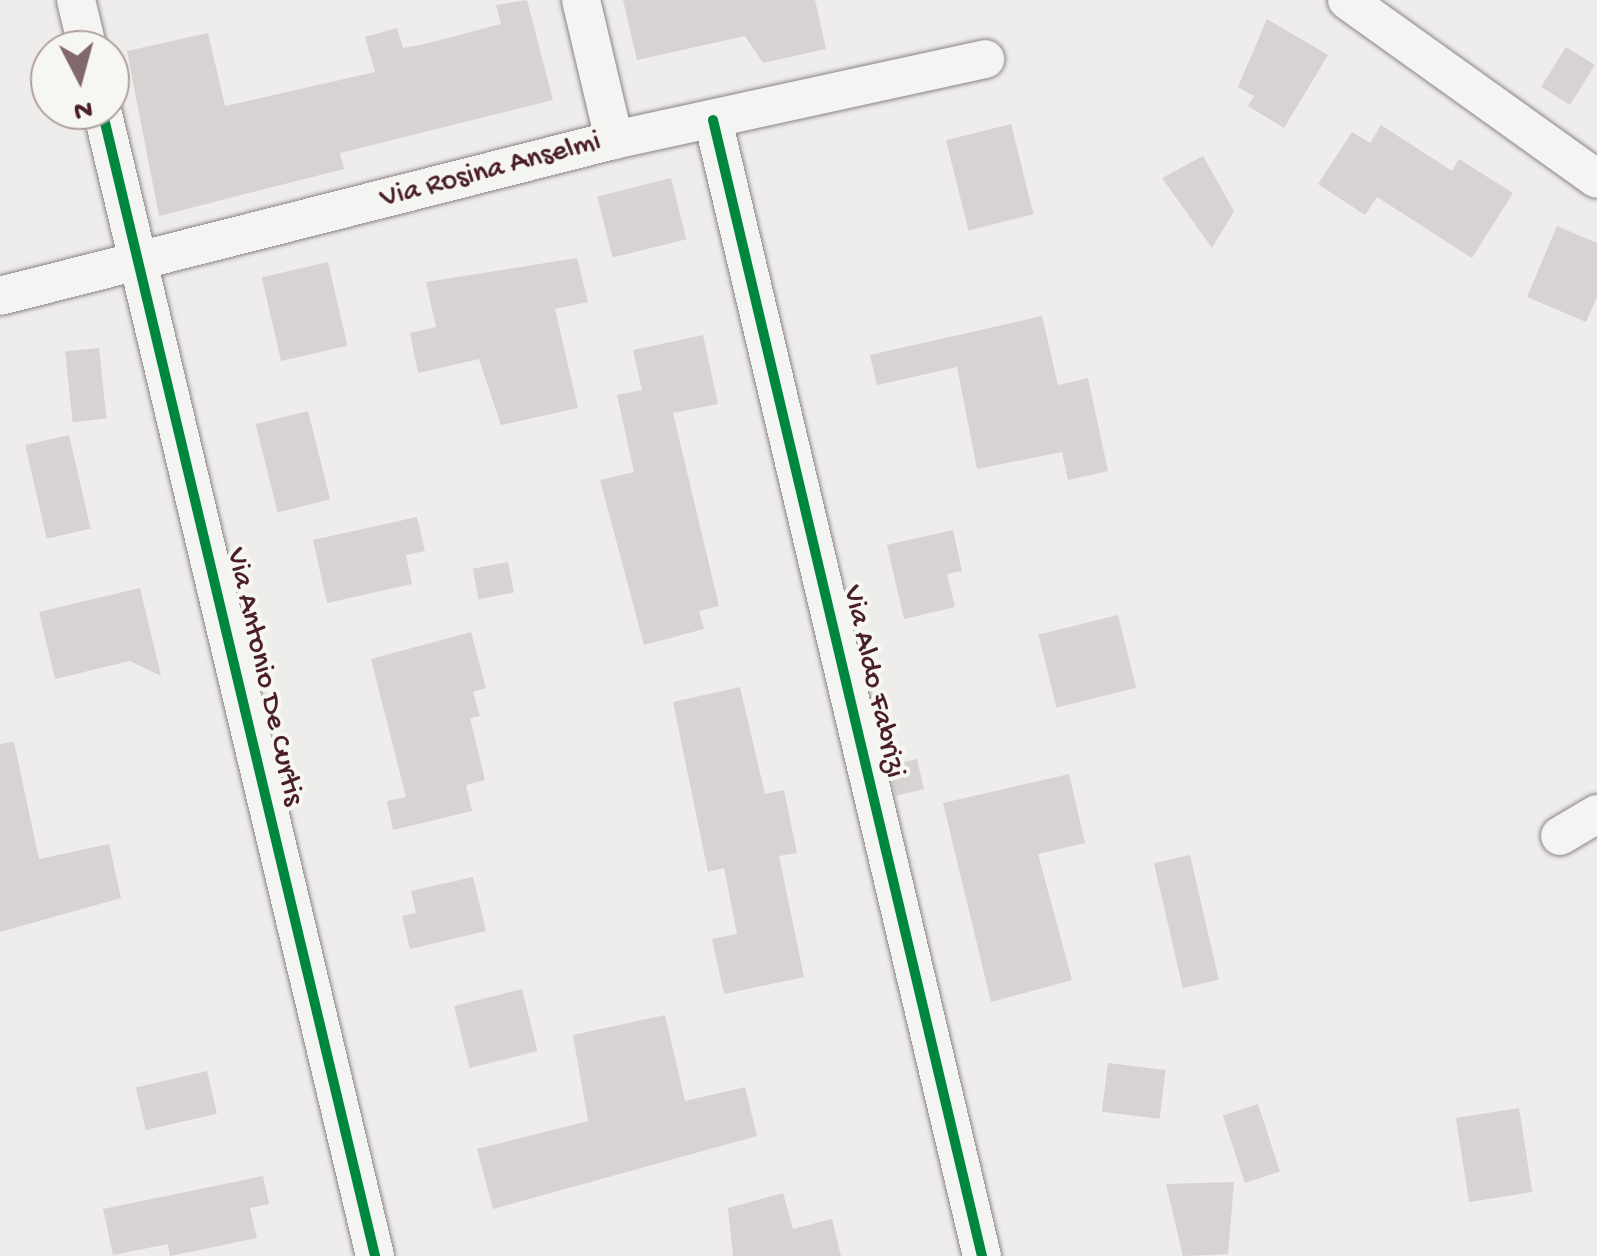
<!DOCTYPE html>
<style>
body{margin:0}
#map{position:relative;width:1597px;height:1256px;overflow:hidden;background:#eeedeb;font-family:"Gochi Hand",sans-serif}
div>[style]{position:absolute}
[style*='--x']{left:calc(var(--x)*1px);top:calc(var(--y)*1px);width:calc(var(--w)*1px);rotate:calc(var(--a)*1deg)}
.building>*{inset:0;background:#d6d3d2;transform-origin:0 0}
.roads{filter:drop-shadow(0 0 2px #8c8385) drop-shadow(0 0 2px #8c8385)}
.minor>*{height:38px;margin:-19px;padding:0 19px;transform-origin:19px;border-radius:19px;background:#f4f4f2}
.cycleway>*{height:10px;margin:-5px;padding:0 5px;transform-origin:5px;border-radius:5px;background:#00873e}
span{translate:-50% -50%;white-space:nowrap;text-align:center;line-height:1.15;-webkit-text-stroke:8px #f6f6f2;paint-order:stroke}
.street-label{font-size:30px;color:#4a1f2b}
.north{position:absolute;left:30px;top:30px;width:100px;height:100px;box-sizing:border-box;background:#f6f6f2;border:2px solid #b1a0a2;border-radius:50%;rotate:174deg;font-size:28px;font-weight:700;line-height:40px;text-align:center;color:#4a1f2b}
.north::after{content:'';display:block;margin:auto;width:35px;height:45px;background:#83676e;clip-path:polygon(50% 0,100% 100%,50% 72%,0 100%)}
</style>
<div id="map">
<div class="building">
<div style="clip-path:polygon(527px 0,553px 100px,340px 153px,344px 169px,159px 216px,127px 51px,208px 33px,225px 106px,375px 72px,365px 37px,397px 28px,403px 48px,425px 44px,501px 24px,496px 5px)"></div>
<div style="clip-path:polygon(623px 0,815px 0,826px 49px,763px 63px,745px 36px,637px 60px)"></div>
<div style="clip-path:polygon(1267px 19px,1328px 55px,1284px 128px,1248px 106px,1254px 96px,1238px 87px)"></div>
<div style="left:1566px;top:47px;width:34px;height:47px;rotate:32deg"></div>
<div style="left:1011px;top:124px;width:93px;height:67px;rotate:76deg"></div>
<div style="clip-path:polygon(1381px 125px,1452px 171px,1459px 159px,1513px 193px,1472px 258px,1377px 197px,1365px 215px,1318px 184px,1352px 132px,1370px 143px)"></div>
<div style="clip-path:polygon(1203px 156px,1234px 211px,1212px 248px,1162px 178px)"></div>
<div style="left:671px;top:178px;width:63px;height:76px;rotate:76deg"></div>
<div style="clip-path:polygon(1557px 226px,1597px 243px,1597px 297px,1586px 322px,1527px 297px)"></div>
<div style="clip-path:polygon(577px 258px,588px 302px,555px 309px,578px 408px,501px 425px,479px 359px,418px 373px,410px 333px,436px 327px,426px 282px)"></div>
<div style="left:328px;top:262px;width:86px;height:68px;rotate:77deg"></div>
<div style="clip-path:polygon(1042px 316px,1058px 385px,1088px 378px,1108px 471px,1068px 480px,1062px 452px,977px 469px,957px 367px,877px 385px,870px 355px)"></div>
<div style="clip-path:polygon(703px 335px,718px 404px,673px 413px,719px 606px,699px 611px,704px 629px,644px 645px,600px 480px,634px 472px,617px 395px,642px 390px,633px 350px)"></div>
<div style="left:99px;top:348px;width:71px;height:34px;rotate:84deg"></div>
<div style="left:308px;top:411px;width:91px;height:54px;rotate:76deg"></div>
<div style="left:69px;top:435px;width:96px;height:45px;rotate:77deg"></div>
<div style="clip-path:polygon(417px 517px,425px 551px,406px 555px,412px 584px,327px 603px,313px 540px)"></div>
<div style="clip-path:polygon(953px 530px,962px 571px,947px 574px,955px 607px,904px 619px,887px 545px)"></div>
<div style="left:508px;top:562px;width:31px;height:36px;rotate:79deg"></div>
<div style="clip-path:polygon(140px 588px,161px 676px,130px 661px,55px 679px,39px 612px)"></div>
<div style="left:1118px;top:615px;width:75px;height:82px;rotate:76deg"></div>
<div style="clip-path:polygon(471px 632px,486px 688px,473px 692px,480px 716px,470px 718px,485px 780px,466px 785px,472px 811px,393px 830px,387px 801px,406px 797px,371px 659px)"></div>
<div style="clip-path:polygon(740px 687px,765px 794px,784px 790px,797px 853px,779px 856px,804px 977px,724px 994px,712px 939px,737px 934px,724px 868px,708px 872px,673px 702px)"></div>
<div style="clip-path:polygon(14px 742px,39px 859px,109px 844px,121px 898px,0 932px,0 744px)"></div>
<div style="left:917px;top:759px;width:31px;height:29px;rotate:77deg"></div>
<div style="clip-path:polygon(1069px 774px,1085px 843px,1038px 854px,1072px 980px,991px 1002px,943px 803px)"></div>
<div style="left:1190px;top:855px;width:128px;height:37px;rotate:77deg"></div>
<div style="clip-path:polygon(473px 877px,486px 931px,410px 949px,402px 916px,416px 913px,411px 891px)"></div>
<div style="left:522px;top:989px;width:64px;height:70px;rotate:76deg"></div>
<div style="clip-path:polygon(665px 1015px,685px 1101px,745px 1087px,757px 1136px,493px 1209px,477px 1149px,588px 1121px,573px 1035px)"></div>
<div style="left:1108px;top:1063px;width:58px;height:49px;rotate:7deg"></div>
<div style="left:207px;top:1071px;width:44px;height:73px;rotate:77deg"></div>
<div style="left:1258px;top:1104px;width:71px;height:37px;rotate:72deg"></div>
<div style="left:1519px;top:1108px;width:85px;height:64px;rotate:81deg"></div>
<div style="clip-path:polygon(263px 1176px,269px 1204px,250px 1208px,257px 1238px,170px 1256px,168px 1244px,113px 1255px,103px 1209px)"></div>
<div style="clip-path:polygon(1234px 1182px,1228px 1254px,1183px 1256px,1166px 1184px)"></div>
<div style="clip-path:polygon(783px 1193px,793px 1229px,832px 1219px,841px 1256px,733px 1256px,728px 1208px)"></div>
</div>
<div class="roads">
<div class="minor">
<div style="--x:76;--y:0;--w:51;--a:76.5"></div>
<div style="--x:581;--y:0;--w:144;--a:76.7"></div>
<div style="--x:1347;--y:0;--w:307;--a:35.6"></div>
<div style="--x:102;--y:110;--w:1178;--a:76.6"></div>
<div style="--x:713;--y:120;--w:1167;--a:76.68"></div>
<div style="--x:0;--y:296;--w:634;--a:-14.26"></div>
<div style="--x:614;--y:140;--w:380;--a:-12.3"></div>
<div style="--x:1560;--y:836;--w:43;--a:-30.7"></div>
</div>
</div>
<div class="cycleway">
<div style="--x:102;--y:110;--w:1178;--a:76.6"></div>
<div style="--x:713;--y:120;--w:1167;--a:76.68"></div>
</div>
<div class="street-label">
<span style="left:491px;top:172px;rotate:-15deg">Via Rosina Anselmi</span>
<span style="left:263px;top:677px;rotate:77deg">Via Antonio De Curtis</span>
<span style="left:872px;top:682px;rotate:77deg">Via Aldo Fabrizi</span>
</div>
<div class="north">N</div>
</div>
